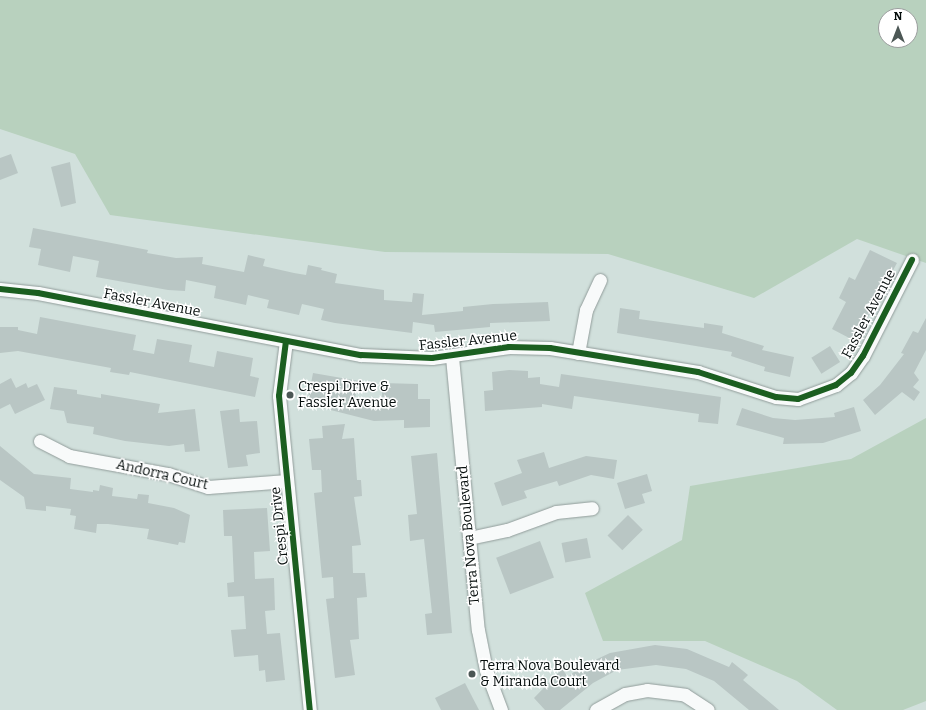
<!DOCTYPE html>
<style>
body{margin:0}
#map{position:relative;width:926px;height:710px;overflow:hidden;background:#d1e0dc;font-family:Bitter,serif}
div>[style]{position:absolute}
[style*='--x']{left:calc(var(--x)*1px);top:calc(var(--y)*1px);width:calc(var(--w)*1px);rotate:calc(var(--a)*1deg)}
.green>*{inset:0;background:#b8d1be}
.building>*{inset:0;background:#b9c6c4;transform-origin:0 0}
.roads{filter:drop-shadow(0 0 1px #919c9a) drop-shadow(0 0 1px #919c9a)}
.minor>*{height:13px;margin:-6.5px;padding:0 6.5px;transform-origin:6.5px;border-radius:6.5px;background:#f8fafa}
.cycleway>*{height:6px;margin:-3px;padding:0 3px;transform-origin:3px;border-radius:3px;background:#1b5e20}
.dots>*{width:11px;height:11px;translate:-50% -50%;box-sizing:border-box;border:2px solid #fff;border-radius:50%}
span{translate:-50% -50%;white-space:nowrap;text-align:center;line-height:1.15;-webkit-text-stroke:3px #fff;paint-order:stroke}
.street-label{font-size:14px;color:#050d0c}
.poi-label{font-size:14px;color:#050d0c}
.left{translate:0 -50%;text-align:left}
.north{position:absolute;left:878px;top:8px;width:40px;height:40px;box-sizing:border-box;background:#fff;border:1px solid #9b9e9e;border-radius:50%;rotate:0deg;font-size:11px;font-weight:700;line-height:16px;text-align:center;color:#050d0c}
.north::after{content:'';display:block;margin:auto;width:14px;height:18px;background:#4c5755;clip-path:polygon(50% 0,100% 100%,50% 72%,0 100%)}
</style>
<div id="map">
<div class="green">
<div style="clip-path:polygon(evenodd,0 0,926px 0,926px 263px,857px 239px,754px 298px,608px 254px,385px 252px,110px 215px,75px 154px,0 129px,0 0,886px 16px,910px 16px,910px 40px,886px 40px,886px 16px)"></div>
<div style="clip-path:polygon(926px 418px,926px 701px,903px 710px,837px 710px,797px 681px,705px 641px,603px 641px,585px 593px,682px 540px,690px 486px,851px 459px)"></div>
</div>
<div class="building">
<div style="clip-path:polygon(11px 154px,18px 173px,0 180px,0 158px)"></div>
<div style="clip-path:polygon(70px 162px,76px 203px,61px 207px,51px 167px)"></div>
<div style="clip-path:polygon(33px 228px,148px 250px,147px 253px,176px 258px,203px 257px,202px 264px,244px 272px,248px 255px,265px 259px,263px 266px,294px 273px,306px 275px,308px 265px,322px 268px,321px 270px,337px 274px,335px 283px,384px 290px,384px 300px,412px 302px,413px 293px,424px 294px,422px 315px,463px 311px,463px 307px,493px 304px,548px 302px,550px 321px,490px 323px,490px 327px,435px 332px,434px 325px,413px 322px,412px 333px,335px 323px,321px 320px,324px 309px,302px 304px,299px 315px,267px 308px,269px 300px,248px 295px,246px 305px,214px 298px,216px 286px,186px 280px,185px 291px,168px 290px,96px 277px,99px 261px,73px 256px,70px 272px,38px 265px,41px 249px,29px 247px)"></div>
<div style="clip-path:polygon(870px 250px,897px 263px,891px 274px,887px 272px,875px 295px,879px 297px,855px 341px,832px 329px,846px 302px,839px 298px,849px 277px,855px 280px)"></div>
<div style="clip-path:polygon(620px 308px,640px 311px,639px 319px,704px 328px,704px 323px,723px 326px,722px 333px,764px 346px,762px 350px,794px 357px,790px 377px,764px 371px,765px 367px,731px 356px,732px 352px,617px 333px)"></div>
<div style="clip-path:polygon(40px 317px,136px 335px,133px 350px,154px 354px,157px 339px,192px 345px,189px 362px,214px 367px,217px 351px,253px 358px,250px 376px,259px 378px,255px 397px,130px 372px,129px 375px,110px 372px,111px 368px,18px 351px,0 353px,0 327px,18px 327px,18px 330px,37px 334px)"></div>
<div style="clip-path:polygon(926px 318px,926px 350px,914px 373px,919px 380px,913px 387px,920px 392px,914px 401px,902px 392px,875px 415px,863px 400px,880px 385px,904px 354px,901px 353px,913px 331px,918px 333px)"></div>
<div style="left:830px;top:346px;width:19px;height:22px;rotate:58deg"></div>
<div style="clip-path:polygon(509px 370px,528px 371px,528px 378px,540px 377px,540px 384px,559px 387px,561px 374px,721px 397px,718px 424px,698px 422px,699px 414px,574px 396px,572px 409px,542px 404px,542px 407px,485px 411px,484px 391px,493px 390px,492px 372px)"></div>
<div style="clip-path:polygon(313px 373px,359px 381px,355px 398px,382px 404px,382px 383px,418px 384px,418px 399px,430px 399px,430px 427px,404px 428px,404px 420px,374px 421px,307px 404px)"></div>
<div style="clip-path:polygon(11px 378px,16px 388px,26px 383px,28px 388px,37px 384px,45px 400px,15px 414px,10px 404px,0 409px,0 384px)"></div>
<div style="clip-path:polygon(54px 387px,77px 390px,77px 394px,101px 398px,101px 394px,160px 404px,158px 413px,195px 409px,200px 451px,185px 452px,184px 444px,169px 446px,125px 441px,93px 434px,94px 427px,67px 423px,64px 411px,50px 409px)"></div>
<div style="clip-path:polygon(854px 407px,861px 431px,823px 443px,783px 444px,784px 438px,736px 425px,742px 408px,773px 418px,795px 420px,835px 417px,834px 413px)"></div>
<div style="clip-path:polygon(239px 409px,240px 422px,257px 421px,260px 453px,246px 455px,248px 466px,228px 468px,220px 411px)"></div>
<div style="clip-path:polygon(345px 424px,342px 439px,354px 438px,357px 480px,361px 480px,362px 496px,354px 497px,361px 545px,352px 546px,353px 573px,365px 573px,367px 597px,357px 598px,359px 639px,350px 640px,355px 675px,335px 678px,326px 599px,334px 598px,333px 577px,322px 578px,314px 493px,322px 492px,321px 470px,312px 470px,309px 439px,323px 438px,322px 426px)"></div>
<div style="clip-path:polygon(0 446px,34px 474px,71px 478px,70px 489px,93px 492px,93px 490px,99px 491px,100px 485px,113px 488px,112px 496px,137px 499px,138px 494px,149px 495px,148px 503px,174px 508px,190px 515px,185px 543px,179px 542px,178px 545px,147px 539px,149px 529px,108px 524px,97px 524px,96px 533px,74px 529px,76px 516px,70px 515px,71px 509px,46px 506px,46px 511px,26px 509px,24px 497px,0 480px)"></div>
<div style="clip-path:polygon(544px 452px,549px 468px,586px 456px,617px 460px,614px 479px,591px 475px,559px 486px,557px 481px,524px 491px,527px 498px,502px 506px,494px 483px,522px 473px,517px 460px)"></div>
<div style="clip-path:polygon(437px 453px,452px 633px,427px 635px,425px 614px,432px 613px,424px 539px,410px 541px,408px 515px,417px 514px,411px 456px)"></div>
<div style="clip-path:polygon(647px 474px,652px 491px,642px 494px,645px 503px,625px 509px,617px 483px)"></div>
<div style="clip-path:polygon(267px 508px,270px 551px,254px 552px,255px 579px,274px 578px,275px 610px,265px 611px,267px 634px,280px 633px,285px 680px,266px 682px,265px 670px,259px 671px,258px 655px,234px 657px,231px 630px,246px 629px,244px 596px,228px 597px,227px 583px,234px 582px,232px 536px,224px 536px,223px 510px)"></div>
<div style="left:628px;top:515px;width:21px;height:29px;rotate:45deg"></div>
<div style="left:587px;top:538px;width:20px;height:26px;rotate:79deg"></div>
<div style="left:540px;top:541px;width:39px;height:47px;rotate:69deg"></div>
<div style="clip-path:polygon(655px 645px,687px 649px,729px 667px,732px 662px,748px 675px,743px 680px,779px 710px,749px 710px,714px 681px,686px 669px,656px 665px,617px 670px,593px 683px,560px 710px,545px 710px,534px 698px,562px 669px,568px 677px,580px 667px,610px 653px)"></div>
<div style="clip-path:polygon(465px 683px,479px 710px,441px 710px,435px 698px)"></div>
</div>
<div class="roads">
<div class="minor">
<div style="--x:0;--y:289;--w:38;--a:6"></div>
<div style="--x:38;--y:293;--w:329;--a:10.9"></div>
<div style="--x:361;--y:355;--w:71;--a:2.4"></div>
<div style="--x:432;--y:358;--w:78;--a:-8.1"></div>
<div style="--x:509;--y:347;--w:41;--a:1.4"></div>
<div style="--x:550;--y:348;--w:150;--a:9.2"></div>
<div style="--x:698;--y:372;--w:82;--a:17.8"></div>
<div style="--x:776;--y:397;--w:22;--a:5"></div>
<div style="--x:798;--y:399;--w:40;--a:-20.2"></div>
<div style="--x:836;--y:385;--w:19;--a:-39"></div>
<div style="--x:851;--y:373;--w:21;--a:-55"></div>
<div style="--x:863;--y:356;--w:108;--a:-63"></div>
<div style="--x:286;--y:341;--w:55;--a:97.3"></div>
<div style="--x:279;--y:396;--w:316;--a:84.4"></div>
<div style="--x:578;--y:353;--w:44;--a:-79.5"></div>
<div style="--x:586;--y:310;--w:33;--a:-65"></div>
<div style="--x:452;--y:357;--w:274;--a:84.6"></div>
<div style="--x:478;--y:630;--w:41;--a:78.7"></div>
<div style="--x:486;--y:670;--w:43;--a:69.4"></div>
<div style="--x:40;--y:441;--w:33;--a:27"></div>
<div style="--x:69;--y:456;--w:101;--a:10.3"></div>
<div style="--x:168;--y:474;--w:42;--a:18"></div>
<div style="--x:208;--y:487;--w:79;--a:-4.3"></div>
<div style="--x:469;--y:538;--w:39;--a:-12"></div>
<div style="--x:507;--y:530;--w:52;--a:-20.2"></div>
<div style="--x:556;--y:512;--w:36;--a:-6"></div>
<div style="--x:596;--y:710;--w:33;--a:-29"></div>
<div style="--x:625;--y:694;--w:22;--a:-10"></div>
<div style="--x:647;--y:690;--w:38;--a:7"></div>
<div style="--x:685;--y:695;--w:27;--a:33"></div>
</div>
</div>
<div class="cycleway">
<div style="--x:0;--y:289;--w:38;--a:6"></div>
<div style="--x:38;--y:293;--w:329;--a:10.9"></div>
<div style="--x:361;--y:355;--w:71;--a:2.4"></div>
<div style="--x:432;--y:358;--w:78;--a:-8.1"></div>
<div style="--x:509;--y:347;--w:41;--a:1.4"></div>
<div style="--x:550;--y:348;--w:150;--a:9.2"></div>
<div style="--x:698;--y:372;--w:82;--a:17.8"></div>
<div style="--x:776;--y:397;--w:22;--a:5"></div>
<div style="--x:798;--y:399;--w:40;--a:-20.2"></div>
<div style="--x:836;--y:385;--w:19;--a:-39"></div>
<div style="--x:851;--y:373;--w:21;--a:-55"></div>
<div style="--x:863;--y:356;--w:108;--a:-63"></div>
<div style="--x:286;--y:341;--w:55;--a:97.3"></div>
<div style="--x:279;--y:396;--w:316;--a:84.4"></div>
</div>
<div class="dots">
<div style="left:290px;top:395px;background:#4c5755"></div>
<div style="left:472px;top:674px;background:#4c5755"></div>
</div>
<div class="street-label">
<span style="left:152px;top:303px;rotate:11deg">Fassler Avenue</span>
<span style="left:869px;top:314px;rotate:-62deg">Fassler Avenue</span>
<span style="left:468px;top:341px;rotate:-6deg">Fassler Avenue</span>
<span style="left:162px;top:475px;rotate:13deg">Andorra Court</span>
<span style="left:280px;top:526px;rotate:-96deg">Crespi Drive</span>
<span style="left:469px;top:535px;rotate:-95deg">Terra Nova Boulevard</span>
</div>
<div class="poi-label">
<span class="left" style="left:298px;top:395px">Crespi Drive &amp;<br>Fassler Avenue</span>
<span class="left" style="left:480px;top:674px">Terra Nova Boulevard<br>&amp; Miranda Court</span>
</div>
<div class="north">N</div>
</div>
